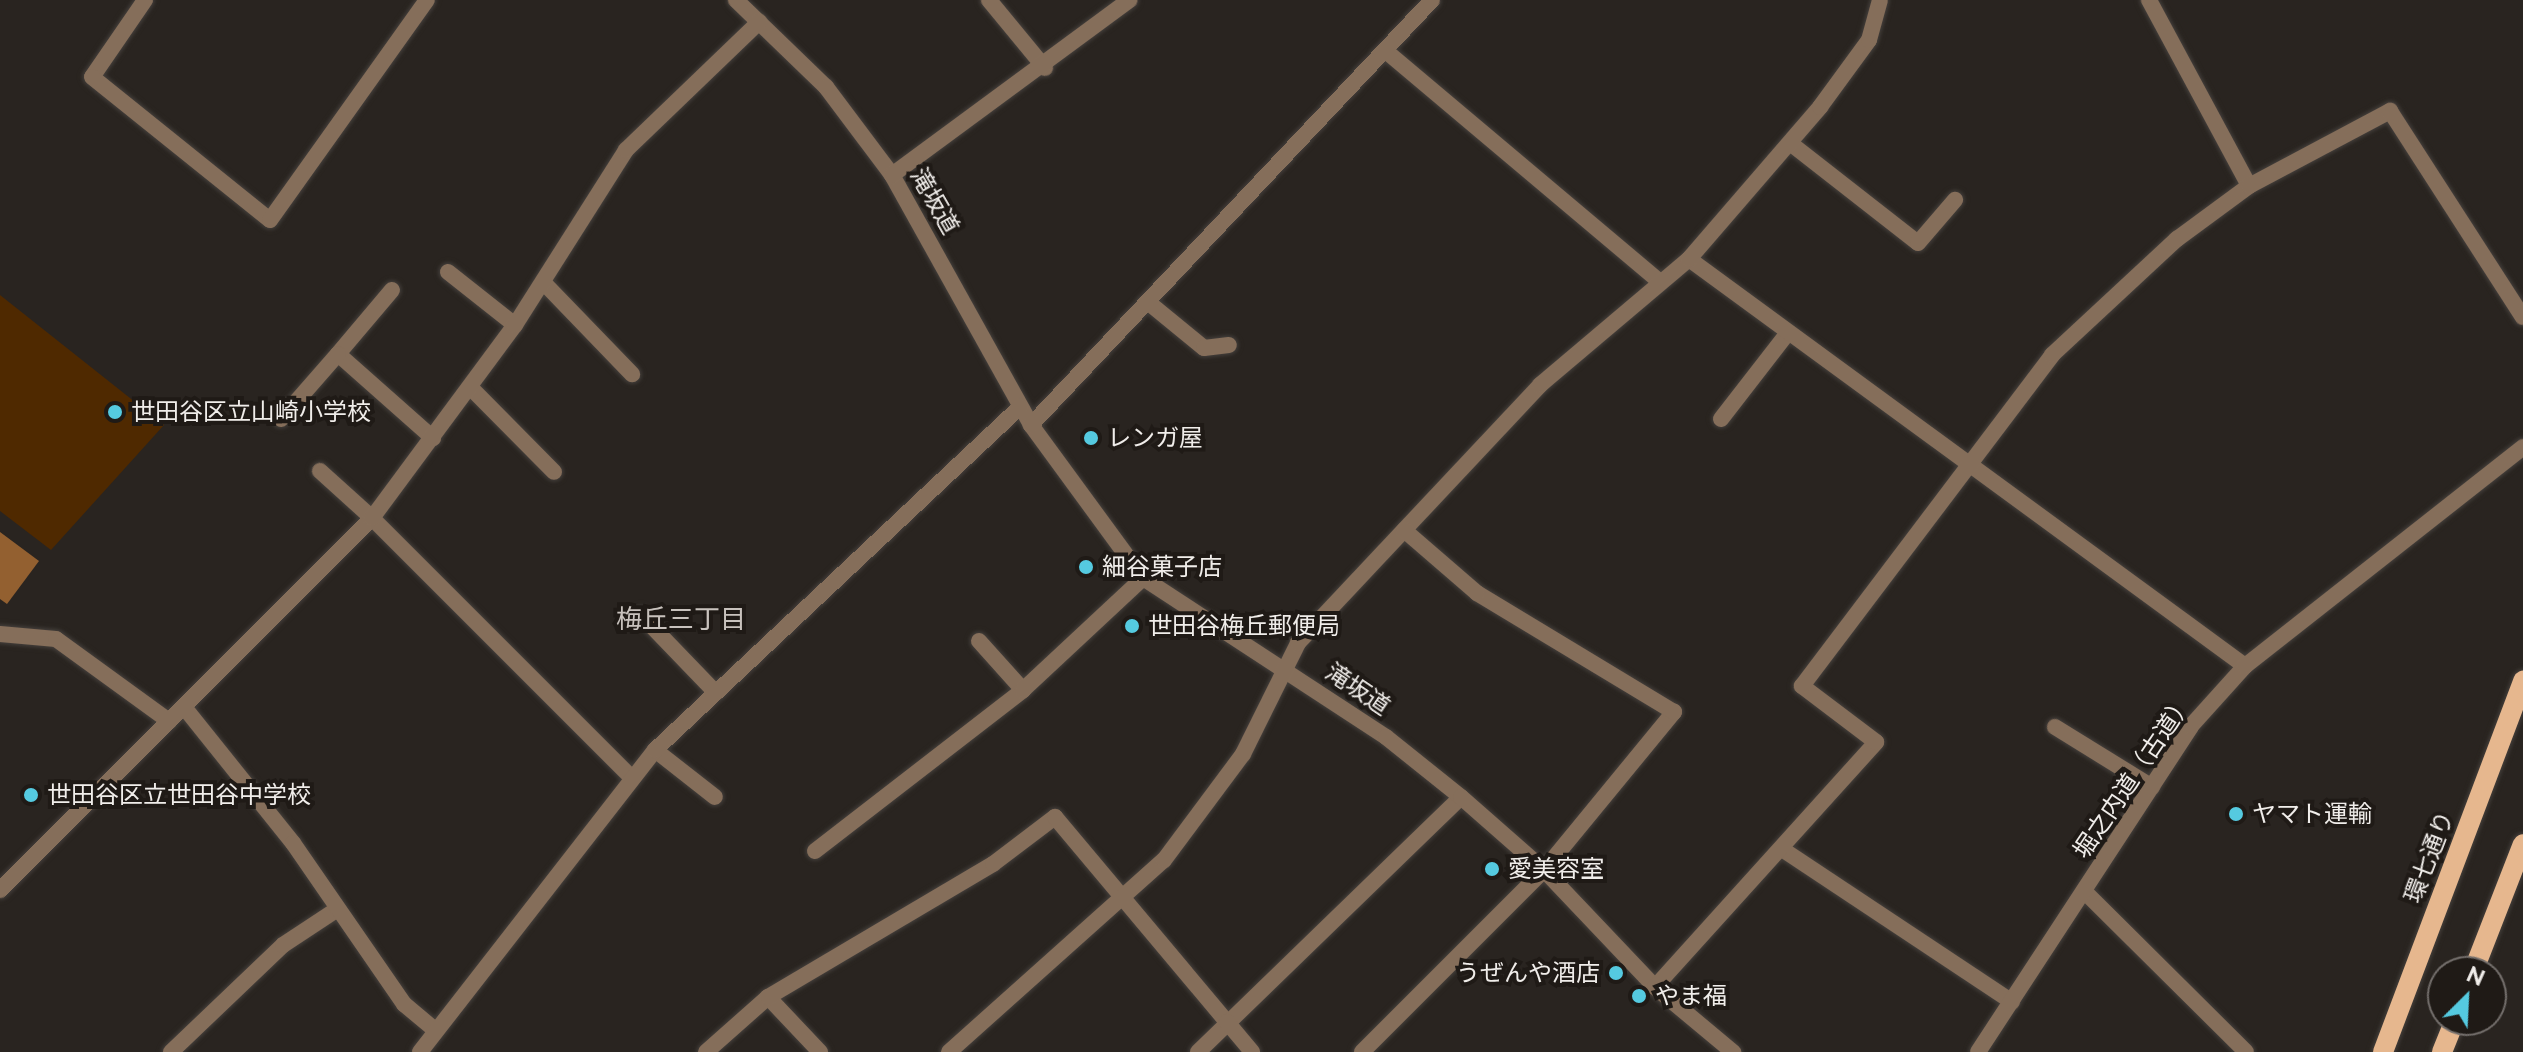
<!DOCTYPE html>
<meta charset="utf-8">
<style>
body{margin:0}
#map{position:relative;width:2523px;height:1052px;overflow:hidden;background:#292420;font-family:Raleway,"Noto Sans JP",sans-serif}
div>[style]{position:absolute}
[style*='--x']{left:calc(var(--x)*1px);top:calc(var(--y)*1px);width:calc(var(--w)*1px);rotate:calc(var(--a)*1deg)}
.green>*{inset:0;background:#4f2900}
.water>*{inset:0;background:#936030}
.roads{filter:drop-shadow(0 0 2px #45403c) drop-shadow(0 0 2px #45403c)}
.service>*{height:16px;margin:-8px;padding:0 8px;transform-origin:8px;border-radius:8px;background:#856e5a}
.minor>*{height:16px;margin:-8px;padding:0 8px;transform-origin:8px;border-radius:8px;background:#856e5a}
.primary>*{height:20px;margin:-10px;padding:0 10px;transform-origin:10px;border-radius:10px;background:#e6b78e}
.dots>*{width:22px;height:22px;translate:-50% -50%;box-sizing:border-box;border:4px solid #1f1a16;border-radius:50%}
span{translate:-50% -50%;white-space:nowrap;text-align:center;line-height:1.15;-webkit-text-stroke:8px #1f1a16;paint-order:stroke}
.street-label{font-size:24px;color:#f0edea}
.poi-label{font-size:24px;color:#f0edea}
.left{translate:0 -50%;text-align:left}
.right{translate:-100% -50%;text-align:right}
.neighbourhood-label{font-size:26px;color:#c8c2bd}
.north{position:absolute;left:2427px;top:956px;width:80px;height:80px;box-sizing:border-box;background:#1f1a16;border:2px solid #736e6b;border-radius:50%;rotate:24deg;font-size:22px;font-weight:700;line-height:32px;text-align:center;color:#f0edea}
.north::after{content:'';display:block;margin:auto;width:28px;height:36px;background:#55cae0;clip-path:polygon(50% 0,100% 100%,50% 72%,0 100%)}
</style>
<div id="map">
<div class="green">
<div style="clip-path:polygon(0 295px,164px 425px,51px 550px,0 511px)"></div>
</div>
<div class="water">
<div style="clip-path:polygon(0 532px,39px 561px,7px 604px,0 599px)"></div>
</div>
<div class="roads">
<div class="service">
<div style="--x:989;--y:0;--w:88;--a:50.5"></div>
<div style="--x:1790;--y:143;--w:162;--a:38"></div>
<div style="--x:1918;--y:243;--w:57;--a:-49.3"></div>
<div style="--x:448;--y:272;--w:85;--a:38.3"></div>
<div style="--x:544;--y:283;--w:127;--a:46"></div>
<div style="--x:392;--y:290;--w:84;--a:130.2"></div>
<div style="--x:338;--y:354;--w:127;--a:41.5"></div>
<div style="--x:1149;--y:303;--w:71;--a:39.3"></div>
<div style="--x:1204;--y:348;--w:25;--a:-7"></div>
<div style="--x:471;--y:388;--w:118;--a:45.3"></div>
<div style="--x:281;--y:419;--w:86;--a:-48.8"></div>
<div style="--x:1721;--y:419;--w:108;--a:-52.2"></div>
<div style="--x:320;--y:471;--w:70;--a:42.1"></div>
<div style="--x:641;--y:615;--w:108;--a:46.1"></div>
<div style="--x:979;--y:641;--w:66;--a:48.1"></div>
<div style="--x:2055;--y:727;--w:114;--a:31.7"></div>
<div style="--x:655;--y:750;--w:76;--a:38.1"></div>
<div style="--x:1782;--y:849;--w:276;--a:33.6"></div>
<div style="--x:815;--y:851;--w:263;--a:-37.7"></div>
<div style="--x:1023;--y:690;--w:164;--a:-43"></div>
<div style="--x:768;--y:997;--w:76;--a:46.6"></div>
<div style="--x:171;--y:1052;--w:155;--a:-43.7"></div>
<div style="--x:283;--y:945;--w:64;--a:-33.4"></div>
<div style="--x:706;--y:1052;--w:83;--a:-41.6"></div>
<div style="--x:768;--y:997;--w:261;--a:-30.6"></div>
<div style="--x:993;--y:864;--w:78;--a:-37.2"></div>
<div style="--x:1055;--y:817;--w:268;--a:50"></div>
<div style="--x:1198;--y:1052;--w:366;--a:-44.1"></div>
</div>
<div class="minor">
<div style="--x:145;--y:0;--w:93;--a:124.5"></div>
<div style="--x:92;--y:77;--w:228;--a:38.8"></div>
<div style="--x:270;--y:220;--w:270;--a:-54.5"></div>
<div style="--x:736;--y:0;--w:125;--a:44"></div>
<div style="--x:826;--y:87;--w:110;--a:53.1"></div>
<div style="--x:892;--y:175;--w:286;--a:60.9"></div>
<div style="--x:1031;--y:425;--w:190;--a:53.8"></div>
<div style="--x:1143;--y:578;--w:290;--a:33.2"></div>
<div style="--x:1386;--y:737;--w:96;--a:38.7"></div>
<div style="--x:1461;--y:797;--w:111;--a:41.3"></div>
<div style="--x:1544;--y:870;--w:161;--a:46.5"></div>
<div style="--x:1655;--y:987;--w:102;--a:39.8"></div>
<div style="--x:2149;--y:0;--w:211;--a:61.7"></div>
<div style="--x:1387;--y:52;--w:357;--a:40.1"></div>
<div style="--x:892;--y:175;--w:295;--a:-36.4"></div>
<div style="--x:1689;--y:259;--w:689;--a:36.2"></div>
<div style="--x:1031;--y:425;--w:584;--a:-46.66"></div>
<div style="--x:372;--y:518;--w:368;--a:45"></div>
<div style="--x:0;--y:634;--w:56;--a:5.1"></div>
<div style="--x:56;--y:639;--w:140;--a:36"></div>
<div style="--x:184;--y:707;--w:174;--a:51.3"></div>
<div style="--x:293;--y:843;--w:196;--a:55.4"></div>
<div style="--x:404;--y:1004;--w:40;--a:40"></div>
<div style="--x:0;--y:890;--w:526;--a:-45"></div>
<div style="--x:372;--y:518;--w:240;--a:-53.5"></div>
<div style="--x:515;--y:325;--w:207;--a:-57.6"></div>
<div style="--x:626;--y:150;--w:185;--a:-43.9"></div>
<div style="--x:2084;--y:891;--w:228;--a:44.8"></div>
<div style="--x:1655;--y:987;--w:330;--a:-47.9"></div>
<div style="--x:1876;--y:742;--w:93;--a:-142.9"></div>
<div style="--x:1802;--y:686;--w:415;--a:-52.9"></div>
<div style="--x:2052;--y:355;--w:171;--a:-42.9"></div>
<div style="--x:2177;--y:239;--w:89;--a:-36.4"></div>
<div style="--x:2249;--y:186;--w:160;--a:-28"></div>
<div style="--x:2390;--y:111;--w:245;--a:57.2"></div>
<div style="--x:1227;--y:1022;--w:39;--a:50"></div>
<div style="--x:420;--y:1052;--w:383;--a:-52.1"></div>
<div style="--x:655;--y:750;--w:501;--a:-43.22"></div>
<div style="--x:949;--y:1052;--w:288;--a:-41.8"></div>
<div style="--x:1164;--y:860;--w:132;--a:-53.3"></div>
<div style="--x:1243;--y:754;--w:124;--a:-63.6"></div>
<div style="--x:1298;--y:643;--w:354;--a:-46.8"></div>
<div style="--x:1540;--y:385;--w:195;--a:-40.2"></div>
<div style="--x:1689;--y:259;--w:201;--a:-49.2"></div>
<div style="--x:1820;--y:107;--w:83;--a:-53.8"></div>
<div style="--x:1869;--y:40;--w:41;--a:-74.6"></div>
<div style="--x:1362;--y:1052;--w:257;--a:-45"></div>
<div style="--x:1544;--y:870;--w:205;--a:-50.6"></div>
<div style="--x:1674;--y:712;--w:230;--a:-148.9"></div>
<div style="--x:1477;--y:593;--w:96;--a:-139.2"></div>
<div style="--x:1978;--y:1052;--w:389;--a:-56.8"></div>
<div style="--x:2191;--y:726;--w:81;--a:-48"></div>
<div style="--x:2245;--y:666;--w:354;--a:-38.2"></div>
</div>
<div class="primary">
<div style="--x:2473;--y:972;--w:137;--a:-68.7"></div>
<div style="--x:2383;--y:1052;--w:397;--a:-69.3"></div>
<div style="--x:2442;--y:1052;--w:35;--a:-68"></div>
</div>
</div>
<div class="dots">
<div style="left:115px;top:412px;background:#55cae0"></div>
<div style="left:1091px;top:438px;background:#55cae0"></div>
<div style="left:1086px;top:567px;background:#55cae0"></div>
<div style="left:1132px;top:626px;background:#55cae0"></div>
<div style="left:31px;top:795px;background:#55cae0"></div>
<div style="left:2236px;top:814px;background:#55cae0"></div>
<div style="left:1492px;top:869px;background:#55cae0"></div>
<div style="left:1616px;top:973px;background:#55cae0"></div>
<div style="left:1639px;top:996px;background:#55cae0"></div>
</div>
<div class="street-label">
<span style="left:935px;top:201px;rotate:60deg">滝坂道</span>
<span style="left:1358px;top:689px;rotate:34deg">滝坂道</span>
<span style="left:2133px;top:776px;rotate:-56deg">堀之内道（古道）</span>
<span style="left:2429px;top:857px;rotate:-69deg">環七通り</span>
</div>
<div class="poi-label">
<span class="left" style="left:131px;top:412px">世田谷区立山崎小学校</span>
<span class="left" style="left:1107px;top:438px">レンガ屋</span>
<span class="left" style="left:1102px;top:567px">細谷菓子店</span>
<span class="left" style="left:1148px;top:626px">世田谷梅丘郵便局</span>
<span class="left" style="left:47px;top:795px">世田谷区立世田谷中学校</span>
<span class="left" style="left:2252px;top:814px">ヤマト運輸</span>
<span class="left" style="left:1508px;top:869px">愛美容室</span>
<span class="right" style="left:1600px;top:973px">うぜんや酒店</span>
<span class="left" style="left:1655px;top:996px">やま福</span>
</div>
<div class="neighbourhood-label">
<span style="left:681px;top:620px">梅丘三丁目</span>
</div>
<div class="north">N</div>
</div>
